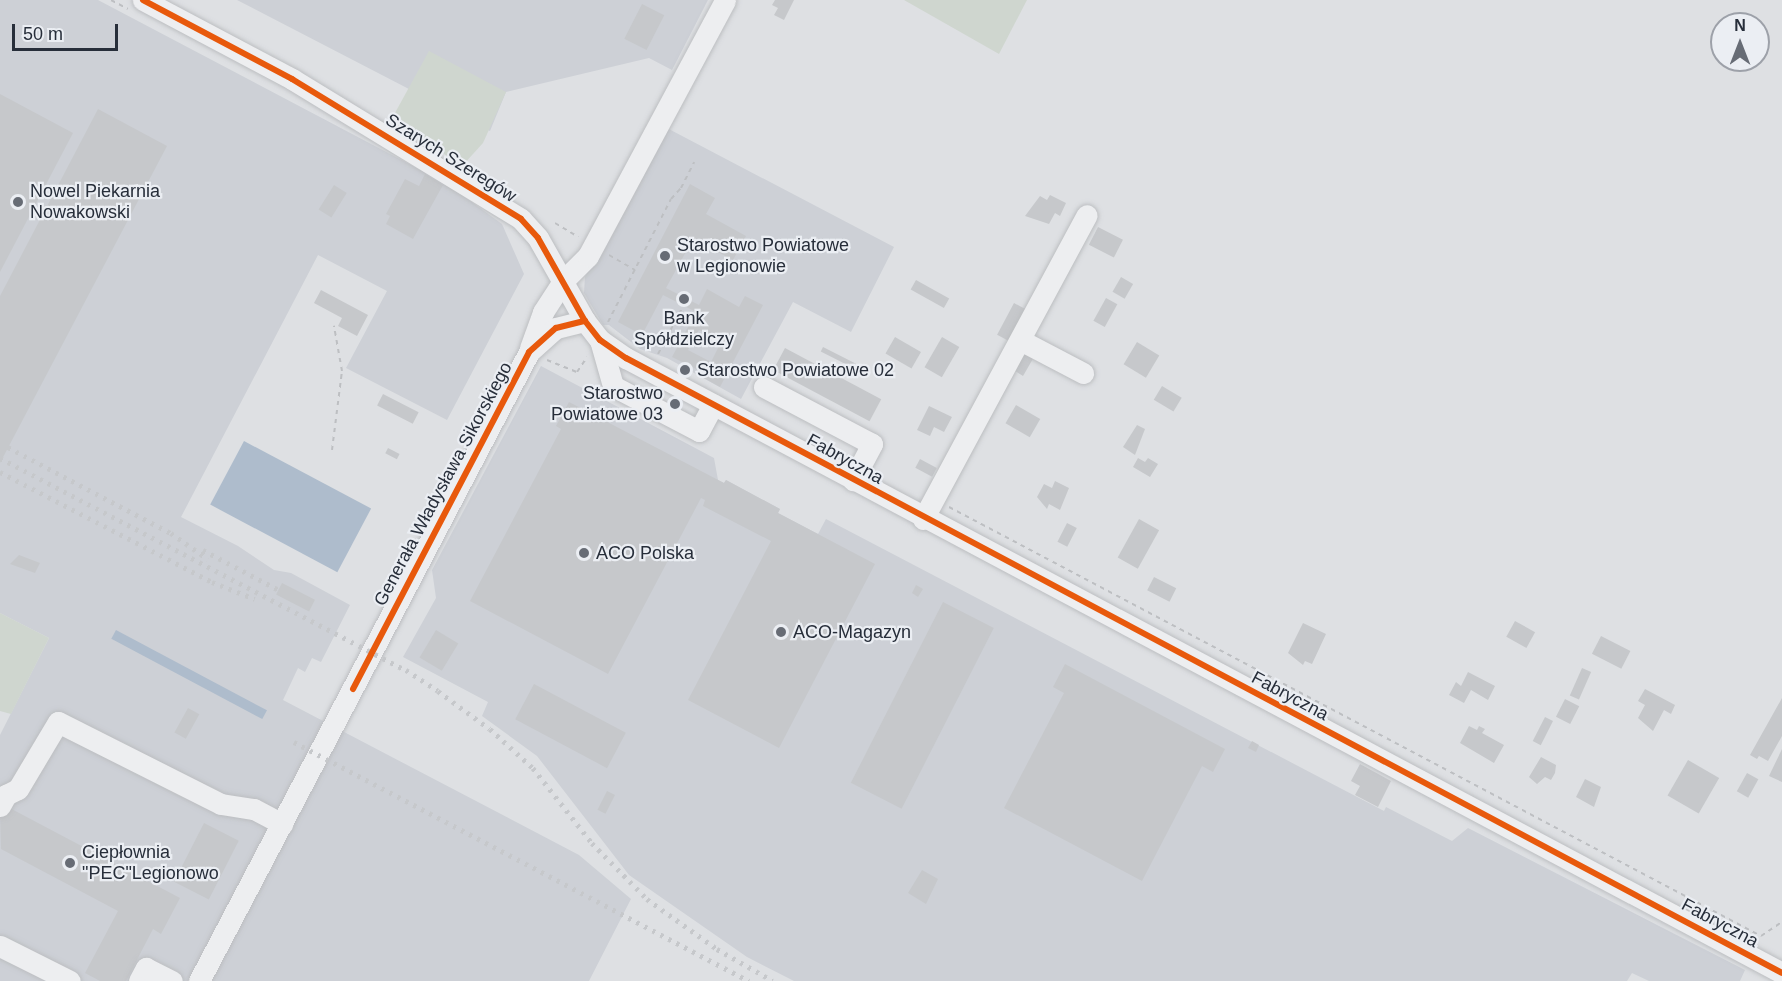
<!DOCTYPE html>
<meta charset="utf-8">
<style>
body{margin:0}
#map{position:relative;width:1782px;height:981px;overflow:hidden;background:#dee0e3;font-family:Helvetica,sans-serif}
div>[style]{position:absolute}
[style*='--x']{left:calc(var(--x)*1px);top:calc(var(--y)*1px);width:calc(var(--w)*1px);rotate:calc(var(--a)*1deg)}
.built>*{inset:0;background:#cdd0d6}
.green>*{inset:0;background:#cfd6cf}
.water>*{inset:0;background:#aebccc;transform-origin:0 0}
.building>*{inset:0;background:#c6c8cb;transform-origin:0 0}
.path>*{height:2px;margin-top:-1px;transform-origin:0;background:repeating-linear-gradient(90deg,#bdbfc2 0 4.5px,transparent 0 9px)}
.roads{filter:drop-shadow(0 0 2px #bcbec1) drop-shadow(0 0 2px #bcbec1)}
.minor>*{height:21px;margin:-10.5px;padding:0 10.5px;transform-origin:10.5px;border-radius:10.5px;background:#edeef0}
.rail>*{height:4.5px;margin-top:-2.25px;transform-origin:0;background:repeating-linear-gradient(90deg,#c6c8cb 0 3px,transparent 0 9px)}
.cycleway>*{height:6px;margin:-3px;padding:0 3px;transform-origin:3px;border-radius:3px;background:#e8590c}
.dots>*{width:16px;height:16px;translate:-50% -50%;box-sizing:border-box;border:3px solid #ebeef3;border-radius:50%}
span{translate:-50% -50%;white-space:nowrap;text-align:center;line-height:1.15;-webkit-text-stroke:4.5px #ebeef3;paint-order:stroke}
.street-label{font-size:18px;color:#272e3a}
.poi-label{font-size:18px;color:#272e3a}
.left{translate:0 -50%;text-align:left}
.right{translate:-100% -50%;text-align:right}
.north{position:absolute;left:1710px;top:12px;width:60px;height:60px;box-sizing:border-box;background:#ebeef3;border:2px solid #9da1a9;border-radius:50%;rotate:0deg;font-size:16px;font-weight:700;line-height:24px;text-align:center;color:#272e3a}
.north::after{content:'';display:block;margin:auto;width:21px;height:27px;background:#676c75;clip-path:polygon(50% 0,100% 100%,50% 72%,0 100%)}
.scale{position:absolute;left:12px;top:24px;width:106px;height:27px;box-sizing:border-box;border:3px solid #272e3a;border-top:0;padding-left:8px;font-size:18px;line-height:21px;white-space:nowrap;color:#272e3a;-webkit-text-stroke:4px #ebeef3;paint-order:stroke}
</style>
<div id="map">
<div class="built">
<div style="clip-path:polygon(0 0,98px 0,447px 184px,502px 224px,524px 274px,447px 420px,346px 368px,387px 291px,318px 255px,181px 517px,238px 546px,274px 570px,291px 573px,350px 605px,321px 662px,312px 658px,305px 672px,298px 668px,283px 700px,579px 855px,631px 899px,589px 981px,0 981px,0 735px,49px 638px,0 613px)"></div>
<div style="clip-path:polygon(237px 0,708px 0,672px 70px,649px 58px,506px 92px,490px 131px)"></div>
<div style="clip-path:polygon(665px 127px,894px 247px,851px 332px,793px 302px,741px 399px,667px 358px,640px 349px,609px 325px,603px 325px,584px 293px,585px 277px)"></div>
<div style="clip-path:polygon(541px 366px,714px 458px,718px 480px,724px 483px,726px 480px,780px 509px,778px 513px,818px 534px,826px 519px,1384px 811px,1386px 807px,1452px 841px,1468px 828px,1745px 970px,1740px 981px,1649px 981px,1632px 973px,1627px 981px,794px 981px,747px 957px,629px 875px,537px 756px,482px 716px,488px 702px,403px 657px,436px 598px,432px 570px)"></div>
</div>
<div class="green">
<div style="clip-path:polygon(904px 0,1027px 0,999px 54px)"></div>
<div style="clip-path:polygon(429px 51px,506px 92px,483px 143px,463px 165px,390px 122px)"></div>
<div style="clip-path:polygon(0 613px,49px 638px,11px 714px,0 711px)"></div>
</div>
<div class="water">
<div style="left:244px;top:441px;width:144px;height:72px;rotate:28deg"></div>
<div style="left:116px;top:630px;width:171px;height:10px;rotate:28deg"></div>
</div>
<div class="building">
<div style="clip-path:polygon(775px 0,794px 0,784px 20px,774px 15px,778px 8px,772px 5px)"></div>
<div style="left:642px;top:4px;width:25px;height:39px;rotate:27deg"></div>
<div style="clip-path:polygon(0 94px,73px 133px,0 272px)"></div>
<div style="clip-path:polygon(98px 109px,167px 146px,0 463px,0 296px)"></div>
<div style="clip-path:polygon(425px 174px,443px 185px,413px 239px,386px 224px,390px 216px,386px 214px,405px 179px,419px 186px)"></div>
<div style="clip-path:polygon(evenodd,690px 184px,715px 198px,706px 214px,746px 236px,733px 260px,693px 239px,666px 288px,699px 305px,707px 289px,739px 307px,745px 296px,763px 305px,720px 387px,702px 377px,704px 373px,672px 357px,696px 312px,663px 295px,642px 335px,618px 322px,690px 184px,699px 330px,721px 342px,711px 362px,688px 350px,699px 330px)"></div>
<div style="left:334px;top:185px;width:15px;height:29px;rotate:32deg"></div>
<div style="clip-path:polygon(1050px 195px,1066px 203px,1060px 216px,1055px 213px,1049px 224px,1025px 216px,1040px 196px,1047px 200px)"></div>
<div style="left:1098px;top:227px;width:28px;height:20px;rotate:27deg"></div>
<div style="left:1121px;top:277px;width:14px;height:17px;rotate:30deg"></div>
<div style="left:916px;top:280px;width:38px;height:11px;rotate:29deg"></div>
<div style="clip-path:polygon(321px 290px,368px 315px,357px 336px,338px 326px,342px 318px,314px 303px)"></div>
<div style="left:1106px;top:298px;width:13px;height:26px;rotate:29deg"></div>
<div style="left:1014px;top:303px;width:17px;height:36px;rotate:28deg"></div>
<div style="left:895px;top:337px;width:30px;height:19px;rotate:30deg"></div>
<div style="left:942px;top:337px;width:20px;height:35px;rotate:30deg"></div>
<div style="left:1137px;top:342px;width:26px;height:26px;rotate:31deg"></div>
<div style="left:823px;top:347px;width:47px;height:5px;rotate:27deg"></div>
<div style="left:785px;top:348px;width:109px;height:25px;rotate:28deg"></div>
<div style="clip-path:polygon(1028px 353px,1034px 357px,1023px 376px,1012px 369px,1019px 357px)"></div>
<div style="left:1162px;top:386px;width:23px;height:16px;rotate:31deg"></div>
<div style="left:383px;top:394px;width:40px;height:13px;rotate:27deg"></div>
<div style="clip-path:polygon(569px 402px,724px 483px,726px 480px,780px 509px,778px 513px,875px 564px,779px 748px,688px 700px,771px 541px,703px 506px,705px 500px,701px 498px,608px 674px,470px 601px,561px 429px,556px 426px)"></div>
<div style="left:1016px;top:405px;width:28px;height:21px;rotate:30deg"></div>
<div style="clip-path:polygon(929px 406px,952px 417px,944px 432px,934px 427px,930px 436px,917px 430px)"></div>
<div style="clip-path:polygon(1137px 425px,1145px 429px,1135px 455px,1123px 447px)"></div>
<div style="left:388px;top:448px;width:13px;height:6px;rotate:27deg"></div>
<div style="clip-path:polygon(1138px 458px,1145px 462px,1148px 458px,1158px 464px,1150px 477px,1133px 467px)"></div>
<div style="left:920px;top:459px;width:19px;height:10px;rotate:28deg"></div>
<div style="clip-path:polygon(1055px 481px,1069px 488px,1060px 510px,1049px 504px,1047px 509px,1037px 497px,1044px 484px,1052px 488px)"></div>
<div style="left:1139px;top:519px;width:23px;height:44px;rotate:29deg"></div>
<div style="left:1067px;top:523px;width:11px;height:21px;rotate:27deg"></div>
<div style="clip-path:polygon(19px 555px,40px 563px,35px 573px,10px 564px)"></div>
<div style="left:1154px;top:577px;width:25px;height:15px;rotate:27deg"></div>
<div style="left:282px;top:583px;width:37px;height:13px;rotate:27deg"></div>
<div style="clip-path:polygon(916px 585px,923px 589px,918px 597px,912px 593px)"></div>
<div style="left:943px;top:602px;width:57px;height:203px;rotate:27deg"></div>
<div style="left:1515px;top:621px;width:23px;height:18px;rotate:29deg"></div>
<div style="clip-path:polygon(1303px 623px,1326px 634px,1312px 664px,1305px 661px,1303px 665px,1288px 653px)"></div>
<div style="left:436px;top:630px;width:26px;height:32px;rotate:31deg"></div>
<div style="left:1601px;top:636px;width:33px;height:20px;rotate:27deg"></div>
<div style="clip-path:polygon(1065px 664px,1225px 749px,1213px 772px,1202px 766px,1142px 881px,1004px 808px,1064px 693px,1053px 687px)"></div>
<div style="left:1582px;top:668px;width:10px;height:30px;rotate:24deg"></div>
<div style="clip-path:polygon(1468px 672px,1495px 686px,1488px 700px,1471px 690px,1464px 703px,1449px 695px,1456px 682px,1461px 686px)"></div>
<div style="left:534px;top:684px;width:104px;height:40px;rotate:28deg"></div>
<div style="clip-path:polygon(1645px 689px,1675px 705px,1671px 714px,1664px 710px,1653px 731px,1638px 718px,1645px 705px,1638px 701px)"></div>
<div style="clip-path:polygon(1782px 698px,1782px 736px,1768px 761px,1759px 756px,1757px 759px,1750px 755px)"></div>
<div style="left:1565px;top:699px;width:16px;height:20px;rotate:27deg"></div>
<div style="left:188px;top:708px;width:13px;height:28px;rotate:29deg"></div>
<div style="left:1545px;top:717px;width:9px;height:27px;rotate:27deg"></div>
<div style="clip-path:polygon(1469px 726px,1477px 730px,1479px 726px,1485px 729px,1482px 733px,1504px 745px,1494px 763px,1460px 743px)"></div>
<div style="clip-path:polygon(1252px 741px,1259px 745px,1256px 752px,1248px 748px)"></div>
<div style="clip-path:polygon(1782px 749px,1782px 782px,1769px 776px)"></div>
<div style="clip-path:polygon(1541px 757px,1556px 765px,1555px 773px,1551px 780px,1545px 777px,1537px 784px,1529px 777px)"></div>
<div style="left:1688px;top:760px;width:36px;height:41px;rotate:30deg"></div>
<div style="clip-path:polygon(1360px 764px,1391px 781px,1378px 807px,1355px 795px,1360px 786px,1351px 781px)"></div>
<div style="left:1747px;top:773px;width:13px;height:21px;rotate:29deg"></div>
<div style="clip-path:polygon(1585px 779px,1601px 787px,1594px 807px,1576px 797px)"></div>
<div style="left:607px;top:791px;width:9px;height:21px;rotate:27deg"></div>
<div style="clip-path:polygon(4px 805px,180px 898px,161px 934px,153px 929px,126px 981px,100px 981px,85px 973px,118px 911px,1px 849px,0 812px)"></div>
<div style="left:204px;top:823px;width:39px;height:66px;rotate:27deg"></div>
<div style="clip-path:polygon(922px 870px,938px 879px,926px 904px,908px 893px)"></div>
</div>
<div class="path">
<div style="--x:111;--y:0;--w:19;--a:28"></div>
<div style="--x:555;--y:223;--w:27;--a:31"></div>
<div style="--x:609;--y:255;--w:30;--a:30"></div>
<div style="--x:608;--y:322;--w:138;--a:-62.9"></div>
<div style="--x:671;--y:199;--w:15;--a:-48"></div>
<div style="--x:681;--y:188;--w:29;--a:-63"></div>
<div style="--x:658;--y:354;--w:50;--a:-62.4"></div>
<div style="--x:547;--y:360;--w:32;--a:22"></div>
<div style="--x:577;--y:372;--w:18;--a:-56"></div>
<div style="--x:332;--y:450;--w:80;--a:-82.8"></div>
<div style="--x:342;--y:371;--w:46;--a:-100.1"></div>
<div style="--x:949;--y:507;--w:918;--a:27.85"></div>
<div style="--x:1761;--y:936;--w:25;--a:-34"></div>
</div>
<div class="roads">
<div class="minor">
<div style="--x:143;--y:0;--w:169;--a:27.9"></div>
<div style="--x:292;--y:79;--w:268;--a:31.4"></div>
<div style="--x:521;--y:219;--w:25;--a:48"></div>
<div style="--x:538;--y:238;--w:95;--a:60.5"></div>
<div style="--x:585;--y:321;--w:24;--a:52"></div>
<div style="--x:600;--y:340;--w:32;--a:35"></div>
<div style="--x:626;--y:358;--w:1309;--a:28.01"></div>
<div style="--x:600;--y:340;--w:48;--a:74.2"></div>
<div style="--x:613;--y:386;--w:97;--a:27.6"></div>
<div style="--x:699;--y:431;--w:30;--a:-62"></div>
<div style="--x:1022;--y:341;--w:69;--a:27.7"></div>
<div style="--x:530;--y:348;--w:38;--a:-70"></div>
<div style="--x:543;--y:312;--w:37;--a:-57"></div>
<div style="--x:563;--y:281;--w:35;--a:-45"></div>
<div style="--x:588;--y:256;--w:290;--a:-61.8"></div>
<div style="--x:764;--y:387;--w:122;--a:27.8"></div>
<div style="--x:872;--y:444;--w:41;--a:117.8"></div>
<div style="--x:923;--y:519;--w:345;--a:-61.7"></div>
<div style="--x:0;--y:806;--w:13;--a:-61"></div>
<div style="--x:6;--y:795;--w:13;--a:-27"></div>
<div style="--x:18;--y:789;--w:78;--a:-59.2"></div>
<div style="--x:58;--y:722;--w:182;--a:26.7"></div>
<div style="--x:221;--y:804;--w:33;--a:9"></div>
<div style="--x:254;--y:809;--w:32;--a:28"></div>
<div style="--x:0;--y:946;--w:78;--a:26.6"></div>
<div style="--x:139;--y:981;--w:15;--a:-62"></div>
<div style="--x:146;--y:968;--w:29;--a:27"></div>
<div style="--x:199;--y:981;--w:710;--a:-62.32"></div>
<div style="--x:529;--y:352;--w:36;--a:-42"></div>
<div style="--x:556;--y:328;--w:30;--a:-14"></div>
</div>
</div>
<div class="rail">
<div style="--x:0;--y:443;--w:193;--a:27.8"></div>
<div style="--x:171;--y:533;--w:45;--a:35.1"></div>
<div style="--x:0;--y:458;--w:458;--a:27.6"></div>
<div style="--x:406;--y:670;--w:38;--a:33"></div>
<div style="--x:438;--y:691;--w:64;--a:36.2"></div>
<div style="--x:490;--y:729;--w:58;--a:42.2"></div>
<div style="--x:533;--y:768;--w:95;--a:51.8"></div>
<div style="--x:592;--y:843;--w:78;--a:45.5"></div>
<div style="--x:647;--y:899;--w:86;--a:35.5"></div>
<div style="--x:717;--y:949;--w:64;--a:29.7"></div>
<div style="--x:0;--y:472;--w:239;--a:27.4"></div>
<div style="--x:212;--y:582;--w:46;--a:21.6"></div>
<div style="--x:203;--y:550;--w:86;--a:27.8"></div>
<div style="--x:294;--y:742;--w:514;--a:27.71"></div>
</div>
<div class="cycleway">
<div style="--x:143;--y:0;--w:169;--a:27.9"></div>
<div style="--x:292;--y:79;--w:268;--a:31.4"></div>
<div style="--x:521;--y:219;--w:25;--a:48"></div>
<div style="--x:538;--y:238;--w:95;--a:60.5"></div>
<div style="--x:585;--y:321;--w:24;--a:52"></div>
<div style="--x:600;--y:340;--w:32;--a:35"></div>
<div style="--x:626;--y:358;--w:1309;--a:28.01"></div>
<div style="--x:353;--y:689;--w:380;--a:-62.4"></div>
<div style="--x:529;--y:352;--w:36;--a:-42"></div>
<div style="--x:556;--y:328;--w:30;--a:-14"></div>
</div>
<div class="dots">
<div style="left:18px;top:202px;background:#676c75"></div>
<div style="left:665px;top:256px;background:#676c75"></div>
<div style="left:684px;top:299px;background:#676c75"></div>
<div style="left:685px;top:370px;background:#676c75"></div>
<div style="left:675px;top:404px;background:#676c75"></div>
<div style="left:584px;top:553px;background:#676c75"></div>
<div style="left:781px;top:632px;background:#676c75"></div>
<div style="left:70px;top:863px;background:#676c75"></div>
</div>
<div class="street-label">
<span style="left:451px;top:158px;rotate:32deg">Szarych Szeregów</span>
<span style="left:845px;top:459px;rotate:29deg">Fabryczna</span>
<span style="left:443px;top:484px;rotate:-62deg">Generała Władysława Sikorskiego</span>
<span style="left:1290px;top:696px;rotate:28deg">Fabryczna</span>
<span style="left:1720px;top:923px;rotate:28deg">Fabryczna</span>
</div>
<div class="poi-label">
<span class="left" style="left:30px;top:202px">Nowel Piekarnia<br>Nowakowski</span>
<span class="left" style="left:677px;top:256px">Starostwo Powiatowe<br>w Legionowie</span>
<span style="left:684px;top:329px">Bank<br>Spółdzielczy</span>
<span class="left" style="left:697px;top:370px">Starostwo Powiatowe 02</span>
<span class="right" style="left:663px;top:404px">Starostwo<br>Powiatowe 03</span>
<span class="left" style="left:596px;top:553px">ACO Polska</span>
<span class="left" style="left:793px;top:632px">ACO-Magazyn</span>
<span class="left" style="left:82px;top:863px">Ciepłownia<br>"PEC"Legionowo</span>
</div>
<div class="north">N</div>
<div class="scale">50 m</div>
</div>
